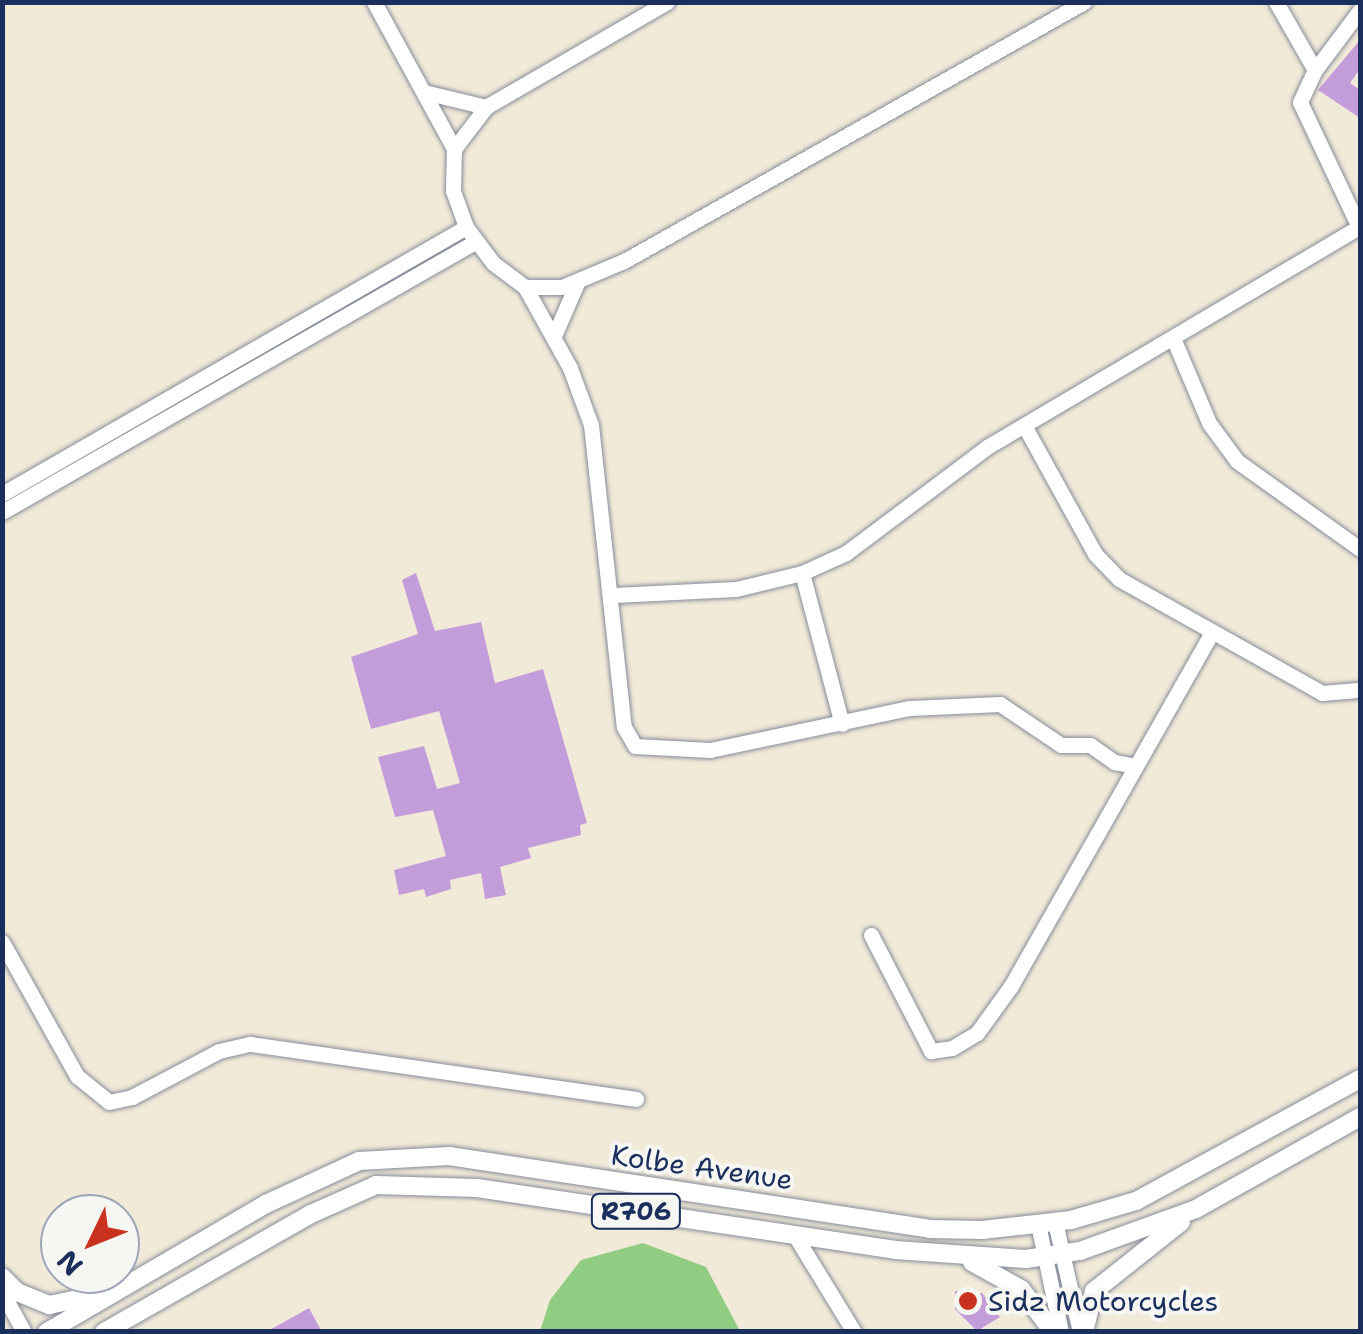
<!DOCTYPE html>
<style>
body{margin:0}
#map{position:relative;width:1363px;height:1334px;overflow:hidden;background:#f2ead8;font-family:"Shantell Sans",sans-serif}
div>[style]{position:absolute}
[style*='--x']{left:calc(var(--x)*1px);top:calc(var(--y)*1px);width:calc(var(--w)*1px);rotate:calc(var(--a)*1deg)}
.green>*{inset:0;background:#90cd83}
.building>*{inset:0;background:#c39dd9}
.roads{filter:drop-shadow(0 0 2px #868c9b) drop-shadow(0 0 2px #868c9b)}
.minor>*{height:15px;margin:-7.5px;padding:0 7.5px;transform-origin:7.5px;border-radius:7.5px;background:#fff}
.major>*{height:18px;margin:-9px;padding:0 9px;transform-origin:9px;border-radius:9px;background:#fff}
.dots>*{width:28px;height:28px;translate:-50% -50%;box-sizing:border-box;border:5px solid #f6f6f2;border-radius:50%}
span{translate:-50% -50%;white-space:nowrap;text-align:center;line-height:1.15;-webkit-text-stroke:8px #f6f6f2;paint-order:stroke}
.shield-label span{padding:2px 8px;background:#f6f6f2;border:2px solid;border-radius:8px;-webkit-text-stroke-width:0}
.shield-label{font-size:25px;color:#1b2f5e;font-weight:700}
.street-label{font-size:28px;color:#1b2f5e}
.poi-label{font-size:28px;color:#1b2f5e}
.left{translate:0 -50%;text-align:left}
.frame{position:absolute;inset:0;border:5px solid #1b2f5e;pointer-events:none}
.north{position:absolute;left:40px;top:1194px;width:100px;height:100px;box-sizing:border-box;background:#f6f6f2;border:2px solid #9ea6b7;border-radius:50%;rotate:227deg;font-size:28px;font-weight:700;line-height:40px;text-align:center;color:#1b2f5e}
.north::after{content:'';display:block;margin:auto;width:35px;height:45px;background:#c8321e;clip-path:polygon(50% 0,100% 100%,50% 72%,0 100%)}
</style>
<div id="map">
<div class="green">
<div style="clip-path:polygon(643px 1243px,706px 1267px,740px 1331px,540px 1331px,550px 1300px,581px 1260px)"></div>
</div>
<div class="building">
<div style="clip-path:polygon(1360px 40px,1360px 69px,1350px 83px,1360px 90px,1360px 118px,1318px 90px)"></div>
<div style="clip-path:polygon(416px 573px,435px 631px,481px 622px,495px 683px,543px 669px,587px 823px,580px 825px,581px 835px,528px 848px,531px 858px,500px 867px,506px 895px,485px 899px,481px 873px,450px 880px,451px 889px,426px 897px,424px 889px,399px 895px,394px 870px,446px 856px,433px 810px,395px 817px,378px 757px,424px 746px,437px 789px,460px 783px,439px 711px,371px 729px,351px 657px,418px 634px,402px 580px)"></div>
<div style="clip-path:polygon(955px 1291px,982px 1293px,1000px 1317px,977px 1331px,955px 1309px)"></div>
<div style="clip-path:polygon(309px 1308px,322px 1332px,266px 1332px)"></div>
</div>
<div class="roads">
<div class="minor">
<div style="--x:374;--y:2;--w:167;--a:61.4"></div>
<div style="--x:667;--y:2;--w:209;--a:149.9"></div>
<div style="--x:486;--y:107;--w:53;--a:127.3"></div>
<div style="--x:454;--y:149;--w:42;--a:91.4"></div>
<div style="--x:453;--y:191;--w:38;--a:70"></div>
<div style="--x:466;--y:227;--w:45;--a:53.1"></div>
<div style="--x:493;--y:263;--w:40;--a:37"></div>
<div style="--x:525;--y:287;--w:37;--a:0"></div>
<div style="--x:562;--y:287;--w:67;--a:-22.8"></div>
<div style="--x:624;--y:261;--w:528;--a:-29.38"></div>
<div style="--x:1276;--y:2;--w:78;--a:60.2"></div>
<div style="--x:424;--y:92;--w:64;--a:13.6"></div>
<div style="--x:1359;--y:227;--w:138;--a:-115.3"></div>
<div style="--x:1300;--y:102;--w:35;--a:-65"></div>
<div style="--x:1315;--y:70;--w:75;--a:-53.1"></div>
<div style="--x:525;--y:287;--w:93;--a:60.9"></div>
<div style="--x:570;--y:368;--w:61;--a:69.8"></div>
<div style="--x:591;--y:425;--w:304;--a:83.8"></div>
<div style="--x:624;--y:727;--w:22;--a:60"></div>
<div style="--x:635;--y:746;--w:75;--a:3.1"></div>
<div style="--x:710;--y:750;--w:204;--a:-11.9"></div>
<div style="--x:910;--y:708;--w:90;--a:-2.5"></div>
<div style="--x:1000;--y:704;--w:73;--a:33.9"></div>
<div style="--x:1061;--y:745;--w:29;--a:0"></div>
<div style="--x:1090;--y:745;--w:29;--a:35"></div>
<div style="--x:1114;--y:762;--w:22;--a:10"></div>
<div style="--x:554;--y:336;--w:58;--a:-66.5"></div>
<div style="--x:1173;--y:338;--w:92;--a:67"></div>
<div style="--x:1209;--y:423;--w:47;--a:53.6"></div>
<div style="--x:1237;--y:461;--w:151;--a:35.6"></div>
<div style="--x:1025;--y:427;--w:145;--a:61.1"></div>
<div style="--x:1095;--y:554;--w:35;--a:46"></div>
<div style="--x:1119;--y:579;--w:233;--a:29.3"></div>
<div style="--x:1322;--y:693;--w:38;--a:-5"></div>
<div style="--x:2;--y:494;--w:535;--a:-29.92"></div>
<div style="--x:2;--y:512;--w:545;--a:-29.72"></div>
<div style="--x:802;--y:573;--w:156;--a:75.2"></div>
<div style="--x:614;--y:595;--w:122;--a:-2.8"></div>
<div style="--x:736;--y:589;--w:68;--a:-13.6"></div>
<div style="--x:802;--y:573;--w:48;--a:-24.4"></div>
<div style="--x:846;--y:553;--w:176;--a:-36.9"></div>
<div style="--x:987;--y:447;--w:434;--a:-30.6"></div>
<div style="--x:871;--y:935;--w:131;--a:62.7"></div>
<div style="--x:931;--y:1051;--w:21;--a:-8"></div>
<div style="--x:952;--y:1048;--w:29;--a:-31"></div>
<div style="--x:977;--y:1033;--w:58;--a:-54.1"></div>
<div style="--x:1011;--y:986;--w:405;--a:-60.4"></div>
<div style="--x:2;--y:942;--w:154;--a:60.8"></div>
<div style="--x:77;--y:1076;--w:41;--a:39.1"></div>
<div style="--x:109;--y:1102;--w:24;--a:-12"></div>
<div style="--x:132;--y:1097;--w:98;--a:-27.9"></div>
<div style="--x:219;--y:1051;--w:32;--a:-13"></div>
<div style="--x:250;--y:1044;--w:390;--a:8.1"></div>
<div style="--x:1055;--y:1222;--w:113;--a:77.2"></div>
<div style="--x:1038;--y:1224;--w:110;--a:78"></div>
<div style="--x:794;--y:1234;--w:115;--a:58.5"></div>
<div style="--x:2;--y:1292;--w:46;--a:61.2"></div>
</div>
<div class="major">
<div style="--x:972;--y:1262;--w:56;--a:28.9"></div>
<div style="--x:1021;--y:1289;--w:54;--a:53.3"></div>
<div style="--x:2;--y:1277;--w:21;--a:45"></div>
<div style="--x:17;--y:1292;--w:35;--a:22"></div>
<div style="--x:49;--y:1305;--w:49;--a:-11.8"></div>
<div style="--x:47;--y:1332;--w:254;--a:-30.3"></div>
<div style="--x:266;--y:1204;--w:102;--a:-24.8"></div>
<div style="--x:359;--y:1161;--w:90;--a:-3.2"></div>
<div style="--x:449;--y:1156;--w:487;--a:8.6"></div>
<div style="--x:930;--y:1229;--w:52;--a:1.1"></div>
<div style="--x:982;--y:1230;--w:90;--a:-6.4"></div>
<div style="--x:1071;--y:1220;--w:68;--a:-16.3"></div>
<div style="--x:1136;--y:1201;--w:255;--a:-28.6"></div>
<div style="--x:104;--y:1332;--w:238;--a:-29.7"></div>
<div style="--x:311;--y:1214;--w:71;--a:-24"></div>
<div style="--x:376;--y:1185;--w:101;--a:1.7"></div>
<div style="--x:477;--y:1188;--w:423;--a:8.4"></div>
<div style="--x:895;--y:1250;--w:131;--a:3.9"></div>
<div style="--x:1026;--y:1259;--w:55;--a:-8.4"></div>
<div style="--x:1080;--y:1251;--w:123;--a:-19.9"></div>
<div style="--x:1196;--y:1209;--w:188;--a:-29.3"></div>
<div style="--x:1084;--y:1332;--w:42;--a:-76.3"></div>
<div style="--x:1094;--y:1291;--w:111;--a:-38.4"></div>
</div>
</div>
<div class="dots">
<div style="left:968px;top:1301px;background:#c8321e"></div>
</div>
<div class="shield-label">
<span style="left:636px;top:1211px">R706</span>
</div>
<div class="street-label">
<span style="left:702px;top:1167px;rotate:8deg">Kolbe Avenue</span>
</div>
<div class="poi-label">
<span class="left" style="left:988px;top:1301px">Sidz Motorcycles</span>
</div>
<div class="frame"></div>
<div class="north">N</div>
</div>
